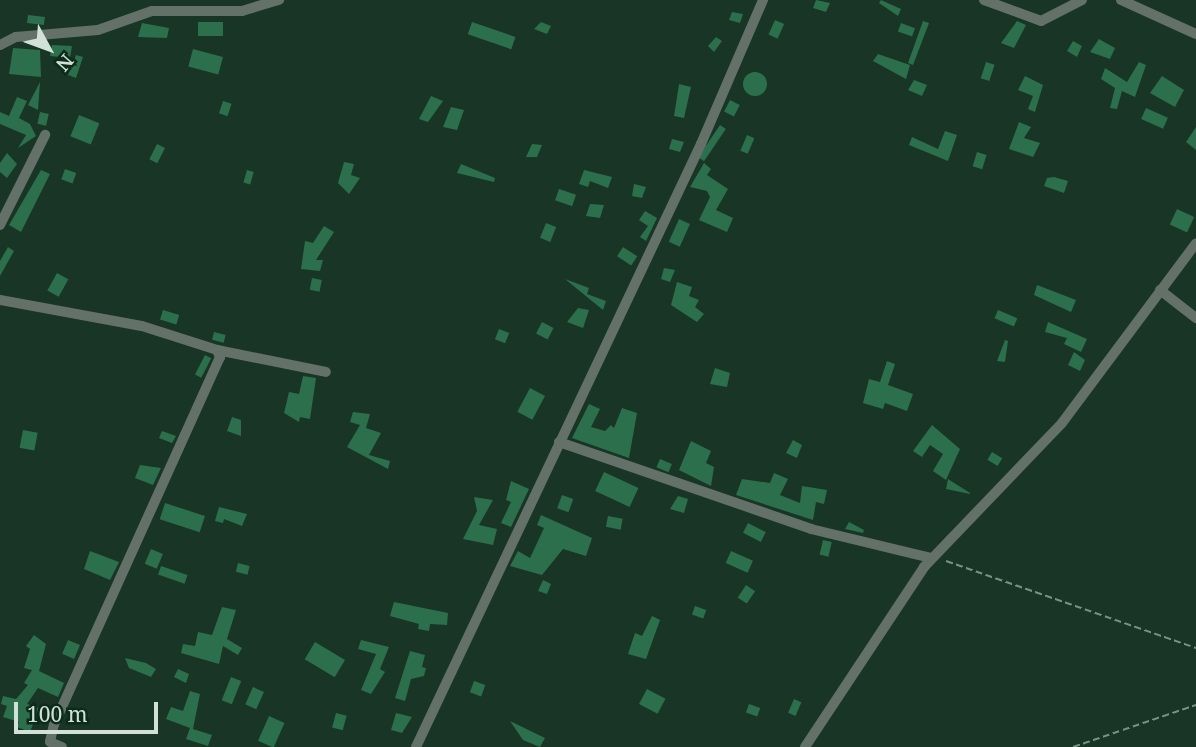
<!DOCTYPE html>
<style>
body{margin:0}
#map{position:relative;width:1196px;height:747px;overflow:hidden;background:#183525;font-family:"Noto Serif",serif}
div>[style]{position:absolute}
[style*='--x']{left:calc(var(--x)*1px);top:calc(var(--y)*1px);width:calc(var(--w)*1px);rotate:calc(var(--a)*1deg)}
.building>*{inset:0;background:#2c6f4c;transform-origin:0 0}
.round{border-radius:50%}
.path>*{height:2px;margin-top:-1px;transform-origin:0;background:repeating-linear-gradient(90deg,#7a9083 0 7px,transparent 0 10.5px)}
.minor>*{height:10px;margin:-5px;padding:0 5px;transform-origin:5px;border-radius:5px;background:#647169}
span{translate:-50% -50%;white-space:nowrap;text-align:center;line-height:1.15;-webkit-text-stroke:6px #0d2b1b;paint-order:stroke}
.north{position:absolute;left:14px;top:14px;width:70px;height:70px;-webkit-text-stroke:5px #0d2b1b;paint-order:stroke;rotate:131deg;font-size:19px;font-weight:700;line-height:28px;text-align:center;color:#d1e1d7}
.north::after{content:'';display:block;margin:auto;width:24px;height:32px;background:#d1e1d7;clip-path:polygon(50% 0,100% 100%,50% 72%,0 100%)}
.scale{position:absolute;left:14px;top:702px;width:144px;height:32px;box-sizing:border-box;border:4px solid #d1e1d7;border-top:0;padding-left:9px;font-size:21px;line-height:24px;white-space:nowrap;color:#d1e1d7;-webkit-text-stroke:5px #0d2b1b;paint-order:stroke}
</style>
<div id="map">
<div class="building">
<div style="clip-path:polygon(816px 0,830px 3px,826px 12px,813px 8px)"></div>
<div style="clip-path:polygon(881px 0,901px 9px,898px 16px,879px 3px)"></div>
<div style="clip-path:polygon(732px 12px,743px 14px,740px 23px,729px 20px)"></div>
<div style="left:28px;top:15px;width:17px;height:8px;rotate:7deg"></div>
<div style="left:775px;top:20px;width:10px;height:16px;rotate:24deg"></div>
<div style="clip-path:polygon(923px 21px,929px 23px,913px 65px,908px 63px)"></div>
<div style="clip-path:polygon(1017px 21px,1026px 25px,1014px 48px,1001px 43px)"></div>
<div style="left:223px;top:22px;width:14px;height:25px;rotate:90deg"></div>
<div style="left:472px;top:22px;width:46px;height:13px;rotate:19deg"></div>
<div style="clip-path:polygon(541px 22px,551px 26px,547px 34px,534px 29px)"></div>
<div style="clip-path:polygon(142px 23px,169px 28px,167px 38px,138px 37px)"></div>
<div style="left:901px;top:23px;width:15px;height:9px;rotate:20deg"></div>
<div style="clip-path:polygon(716px 37px,722px 41px,714px 52px,708px 46px)"></div>
<div style="clip-path:polygon(1099px 39px,1115px 48px,1110px 59px,1090px 52px)"></div>
<div style="clip-path:polygon(1073px 41px,1082px 46px,1077px 57px,1067px 51px)"></div>
<div style="clip-path:polygon(52px 45px,72px 46px,70px 58px,50px 56px)"></div>
<div style="clip-path:polygon(13px 48px,40px 50px,41px 77px,9px 74px)"></div>
<div style="left:193px;top:49px;width:31px;height:18px;rotate:15deg"></div>
<div style="clip-path:polygon(878px 54px,910px 65px,906px 79px,873px 61px)"></div>
<div style="clip-path:polygon(76px 55px,83px 57px,76px 78px,68px 75px)"></div>
<div style="left:986px;top:62px;width:9px;height:17px;rotate:18deg"></div>
<div style="clip-path:polygon(1139px 62px,1146px 65px,1135px 97px,1122px 91px,1117px 109px,1110px 108px,1115px 88px,1101px 79px,1105px 68px,1127px 82px)"></div>
<div class="round" style="left:743px;top:72px;width:24px;height:24px"></div>
<div style="clip-path:polygon(1025px 76px,1043px 85px,1035px 112px,1028px 109px,1033px 96px,1018px 90px)"></div>
<div style="clip-path:polygon(1162px 76px,1184px 90px,1175px 107px,1150px 93px)"></div>
<div style="clip-path:polygon(914px 80px,927px 85px,922px 96px,908px 90px)"></div>
<div style="clip-path:polygon(40px 82px,38px 110px,28px 105px)"></div>
<div style="clip-path:polygon(679px 84px,691px 87px,684px 118px,674px 116px)"></div>
<div style="clip-path:polygon(431px 96px,443px 101px,428px 122px,419px 119px)"></div>
<div style="clip-path:polygon(17px 97px,27px 101px,19px 118px,30px 124px,36px 136px,18px 148px,26px 135px,0 124px,0 112px,9px 116px)"></div>
<div style="left:730px;top:100px;width:11px;height:13px;rotate:27deg"></div>
<div style="left:223px;top:101px;width:9px;height:13px;rotate:18deg"></div>
<div style="clip-path:polygon(451px 107px,464px 110px,457px 130px,443px 127px)"></div>
<div style="left:1146px;top:108px;width:24px;height:12px;rotate:24deg"></div>
<div style="left:40px;top:112px;width:9px;height:12px;rotate:13deg"></div>
<div style="left:79px;top:115px;width:22px;height:23px;rotate:22deg"></div>
<div style="clip-path:polygon(1019px 122px,1031px 127px,1024px 138px,1040px 143px,1033px 157px,1009px 149px)"></div>
<div style="left:720px;top:125px;width:7px;height:39px;rotate:34deg"></div>
<div style="clip-path:polygon(1196px 127px,1196px 150px,1186px 142px)"></div>
<div style="clip-path:polygon(945px 131px,957px 135px,948px 161px,909px 145px,912px 137px,938px 149px)"></div>
<div style="left:747px;top:135px;width:8px;height:17px;rotate:23deg"></div>
<div style="clip-path:polygon(672px 139px,684px 142px,680px 152px,669px 149px)"></div>
<div style="left:157px;top:144px;width:9px;height:17px;rotate:27deg"></div>
<div style="clip-path:polygon(532px 144px,542px 145px,537px 157px,526px 157px)"></div>
<div style="left:977px;top:152px;width:10px;height:15px;rotate:17deg"></div>
<div style="clip-path:polygon(7px 153px,17px 164px,7px 178px,0 172px,0 163px)"></div>
<div style="clip-path:polygon(344px 162px,354px 164px,351px 175px,360px 178px,349px 194px,338px 183px)"></div>
<div style="clip-path:polygon(704px 163px,711px 169px,707px 175px,728px 189px,716px 210px,733px 218px,727px 232px,699px 220px,710px 197px,707px 191px,690px 187px)"></div>
<div style="clip-path:polygon(461px 164px,495px 178px,494px 182px,457px 173px)"></div>
<div style="left:65px;top:169px;width:12px;height:11px;rotate:20deg"></div>
<div style="clip-path:polygon(41px 170px,50px 174px,21px 232px,9px 225px)"></div>
<div style="left:247px;top:170px;width:7px;height:13px;rotate:16deg"></div>
<div style="clip-path:polygon(584px 170px,612px 177px,608px 188px,590px 181px,588px 187px,579px 184px)"></div>
<div style="clip-path:polygon(1054px 177px,1068px 181px,1064px 193px,1044px 186px,1047px 178px)"></div>
<div style="clip-path:polygon(634px 184px,646px 187px,642px 198px,632px 196px)"></div>
<div style="left:559px;top:189px;width:18px;height:12px;rotate:19deg"></div>
<div style="clip-path:polygon(590px 204px,604px 205px,600px 218px,586px 216px)"></div>
<div style="left:1177px;top:209px;width:19px;height:17px;rotate:25deg"></div>
<div style="clip-path:polygon(645px 211px,657px 218px,646px 241px,640px 237px,648px 226px,639px 220px)"></div>
<div style="left:679px;top:219px;width:12px;height:25px;rotate:24deg"></div>
<div style="left:546px;top:223px;width:11px;height:16px;rotate:22deg"></div>
<div style="clip-path:polygon(324px 226px,334px 232px,316px 260px,323px 260px,320px 271px,301px 269px,305px 241px,313px 243px)"></div>
<div style="clip-path:polygon(8px 247px,14px 251px,0 276px,0 261px)"></div>
<div style="left:623px;top:247px;width:17px;height:11px;rotate:33deg"></div>
<div style="clip-path:polygon(664px 268px,675px 270px,670px 282px,661px 279px)"></div>
<div style="left:57px;top:273px;width:13px;height:20px;rotate:29deg"></div>
<div style="left:312px;top:278px;width:10px;height:12px;rotate:11deg"></div>
<div style="clip-path:polygon(565px 279px,589px 288px,587px 294px,606px 301px,603px 310px)"></div>
<div style="clip-path:polygon(677px 282px,692px 287px,689px 296px,699px 300px,695px 307px,704px 314px,697px 322px,671px 305px)"></div>
<div style="clip-path:polygon(1037px 285px,1076px 300px,1071px 312px,1034px 295px)"></div>
<div style="clip-path:polygon(578px 308px,589px 310px,583px 328px,567px 322px)"></div>
<div style="left:163px;top:310px;width:17px;height:10px;rotate:17deg"></div>
<div style="left:998px;top:310px;width:21px;height:9px;rotate:23deg"></div>
<div style="left:542px;top:322px;width:13px;height:13px;rotate:27deg"></div>
<div style="clip-path:polygon(1048px 322px,1087px 339px,1081px 352px,1064px 344px,1067px 338px,1045px 332px)"></div>
<div style="left:499px;top:329px;width:11px;height:11px;rotate:22deg"></div>
<div style="left:214px;top:332px;width:12px;height:8px;rotate:14deg"></div>
<div style="clip-path:polygon(1005px 340px,1008px 341px,1005px 362px,997px 361px)"></div>
<div style="clip-path:polygon(1074px 352px,1085px 360px,1080px 371px,1068px 365px)"></div>
<div style="left:205px;top:355px;width:7px;height:22px;rotate:27deg"></div>
<div style="clip-path:polygon(887px 361px,895px 364px,888px 385px,913px 394px,907px 411px,885px 403px,883px 409px,863px 403px,869px 379px,880px 382px)"></div>
<div style="clip-path:polygon(715px 368px,730px 373px,727px 387px,710px 384px)"></div>
<div style="clip-path:polygon(303px 376px,316px 378px,310px 419px,300px 417px,299px 422px,284px 413px,289px 392px,299px 394px)"></div>
<div style="left:530px;top:388px;width:17px;height:27px;rotate:28deg"></div>
<div style="clip-path:polygon(589px 404px,600px 409px,591px 427px,605px 431px,611px 425px,614px 428px,622px 408px,637px 413px,629px 458px,572px 438px)"></div>
<div style="clip-path:polygon(353px 412px,370px 414px,366px 428px,381px 433px,369px 455px,390px 461px,388px 469px,347px 447px,360px 425px,350px 422px)"></div>
<div style="clip-path:polygon(232px 417px,241px 420px,241px 436px,227px 431px)"></div>
<div style="clip-path:polygon(932px 425px,960px 449px,946px 480px,933px 471px,943px 454px,930px 445px,922px 457px,913px 451px)"></div>
<div style="left:23px;top:430px;width:15px;height:18px;rotate:11deg"></div>
<div style="clip-path:polygon(162px 431px,176px 436px,172px 443px,159px 438px)"></div>
<div style="clip-path:polygon(793px 440px,802px 445px,797px 458px,786px 453px)"></div>
<div style="clip-path:polygon(691px 441px,711px 451px,706px 463px,714px 467px,711px 486px,679px 470px)"></div>
<div style="left:992px;top:452px;width:12px;height:9px;rotate:31deg"></div>
<div style="left:660px;top:459px;width:13px;height:9px;rotate:23deg"></div>
<div style="clip-path:polygon(140px 465px,161px 468px,153px 485px,135px 478px)"></div>
<div style="left:604px;top:472px;width:38px;height:21px;rotate:25deg"></div>
<div style="clip-path:polygon(774px 473px,788px 479px,780px 495px,800px 503px,802px 486px,827px 490px,824px 504px,816px 502px,813px 520px,736px 495px,742px 479px,770px 483px)"></div>
<div style="clip-path:polygon(948px 479px,970px 493px,970px 494px,946px 489px)"></div>
<div style="clip-path:polygon(511px 481px,529px 489px,511px 527px,501px 523px,511px 502px,506px 500px)"></div>
<div style="left:562px;top:495px;width:12px;height:14px;rotate:20deg"></div>
<div style="clip-path:polygon(678px 496px,688px 499px,684px 513px,670px 509px)"></div>
<div style="clip-path:polygon(474px 497px,493px 500px,479px 525px,497px 529px,493px 545px,463px 539px,477px 511px)"></div>
<div style="left:165px;top:503px;width:42px;height:17px;rotate:18deg"></div>
<div style="clip-path:polygon(219px 507px,247px 514px,242px 526px,224px 519px,223px 523px,215px 521px)"></div>
<div style="clip-path:polygon(541px 515px,592px 538px,586px 556px,563px 549px,542px 575px,510px 566px,518px 551px,530px 558px,544px 528px,537px 525px)"></div>
<div style="left:608px;top:516px;width:15px;height:11px;rotate:11deg"></div>
<div style="clip-path:polygon(849px 522px,864px 530px,863px 533px,845px 529px)"></div>
<div style="left:748px;top:523px;width:20px;height:11px;rotate:27deg"></div>
<div style="left:823px;top:540px;width:9px;height:15px;rotate:13deg"></div>
<div style="left:151px;top:549px;width:13px;height:16px;rotate:23deg"></div>
<div style="clip-path:polygon(90px 551px,119px 562px,110px 580px,84px 569px)"></div>
<div style="left:731px;top:551px;width:24px;height:13px;rotate:24deg"></div>
<div style="left:238px;top:563px;width:12px;height:9px;rotate:14deg"></div>
<div style="left:161px;top:566px;width:28px;height:9px;rotate:19deg"></div>
<div style="clip-path:polygon(543px 580px,551px 584px,547px 594px,538px 591px)"></div>
<div style="left:746px;top:585px;width:11px;height:15px;rotate:34deg"></div>
<div style="clip-path:polygon(394px 602px,448px 613px,447px 625px,430px 624px,429px 631px,418px 629px,419px 624px,390px 616px)"></div>
<div style="left:695px;top:606px;width:12px;height:9px;rotate:20deg"></div>
<div style="clip-path:polygon(222px 607px,236px 610px,227px 639px,242px 648px,238px 655px,223px 646px,219px 664px,181px 653px,183px 644px,195px 646px,198px 632px,212px 635px)"></div>
<div style="clip-path:polygon(652px 616px,660px 620px,646px 659px,628px 654px,635px 633px,642px 636px)"></div>
<div style="clip-path:polygon(34px 635px,46px 644px,39px 671px,64px 683px,58px 697px,38px 688px,27px 704px,39px 708px,30px 732px,17px 727px,19px 722px,3px 717px,7px 706px,1px 704px,3px 696px,16px 699px,28px 685px,24px 683px,32px 670px,24px 668px,30px 649px,26px 646px)"></div>
<div style="left:68px;top:640px;width:13px;height:15px;rotate:23deg"></div>
<div style="clip-path:polygon(361px 640px,389px 647px,380px 669px,385px 672px,371px 694px,361px 690px,376px 654px,358px 649px)"></div>
<div style="left:315px;top:642px;width:35px;height:20px;rotate:31deg"></div>
<div style="clip-path:polygon(410px 651px,425px 655px,422px 667px,426px 668px,424px 676px,411px 679px,405px 701px,395px 698px)"></div>
<div style="clip-path:polygon(125px 658px,146px 663px,156px 669px,151px 677px,129px 668px)"></div>
<div style="clip-path:polygon(178px 669px,189px 674px,186px 683px,174px 677px)"></div>
<div style="left:231px;top:677px;width:11px;height:25px;rotate:22deg"></div>
<div style="left:474px;top:681px;width:12px;height:12px;rotate:20deg"></div>
<div style="left:253px;top:687px;width:12px;height:19px;rotate:24deg"></div>
<div style="left:647px;top:689px;width:21px;height:17px;rotate:28deg"></div>
<div style="clip-path:polygon(190px 691px,200px 694px,193px 729px,212px 735px,208px 746px,186px 739px,190px 728px,166px 719px,171px 707px,183px 711px)"></div>
<div style="left:794px;top:699px;width:8px;height:15px;rotate:23deg"></div>
<div style="left:749px;top:704px;width:12px;height:9px;rotate:20deg"></div>
<div style="left:336px;top:713px;width:11px;height:15px;rotate:15deg"></div>
<div style="clip-path:polygon(396px 713px,412px 717px,402px 733px,391px 730px)"></div>
<div style="left:269px;top:716px;width:17px;height:27px;rotate:24deg"></div>
<div style="clip-path:polygon(510px 721px,545px 738px,540px 747px,523px 740px)"></div>
</div>
<div class="path">
<div style="--x:946;--y:561;--w:265;--a:19.2"></div>
<div style="--x:1073;--y:747;--w:130;--a:-18.9"></div>
</div>
<div class="minor">
<div style="--x:984;--y:0;--w:61;--a:20.2"></div>
<div style="--x:1041;--y:21;--w:46;--a:-27.1"></div>
<div style="--x:1121;--y:0;--w:82;--a:24.4"></div>
<div style="--x:0;--y:45;--w:18;--a:-27"></div>
<div style="--x:16;--y:37;--w:82;--a:-4.9"></div>
<div style="--x:98;--y:30;--w:57;--a:-19.4"></div>
<div style="--x:152;--y:11;--w:90;--a:0"></div>
<div style="--x:242;--y:11;--w:39;--a:-17"></div>
<div style="--x:0;--y:225;--w:101;--a:-63.4"></div>
<div style="--x:1160;--y:290;--w:46;--a:37.9"></div>
<div style="--x:0;--y:300;--w:144;--a:10.4"></div>
<div style="--x:142;--y:326;--w:79;--a:17.7"></div>
<div style="--x:217;--y:350;--w:8;--a:67"></div>
<div style="--x:220;--y:357;--w:403;--a:114.3"></div>
<div style="--x:54;--y:724;--w:18;--a:103"></div>
<div style="--x:50;--y:742;--w:13;--a:23"></div>
<div style="--x:217;--y:350;--w:111;--a:11.4"></div>
<div style="--x:559;--y:442;--w:267;--a:19"></div>
<div style="--x:811;--y:529;--w:123;--a:13.6"></div>
<div style="--x:416;--y:747;--w:667;--a:-64.7"></div>
<div style="--x:701;--y:144;--w:157;--a:-66.7"></div>
<div style="--x:805;--y:747;--w:216;--a:-56.5"></div>
<div style="--x:924;--y:567;--w:199;--a:-46.2"></div>
<div style="--x:1062;--y:423;--w:224;--a:-53.3"></div>
</div>
<div class="north">N</div>
<div class="scale">100 m</div>
</div>
